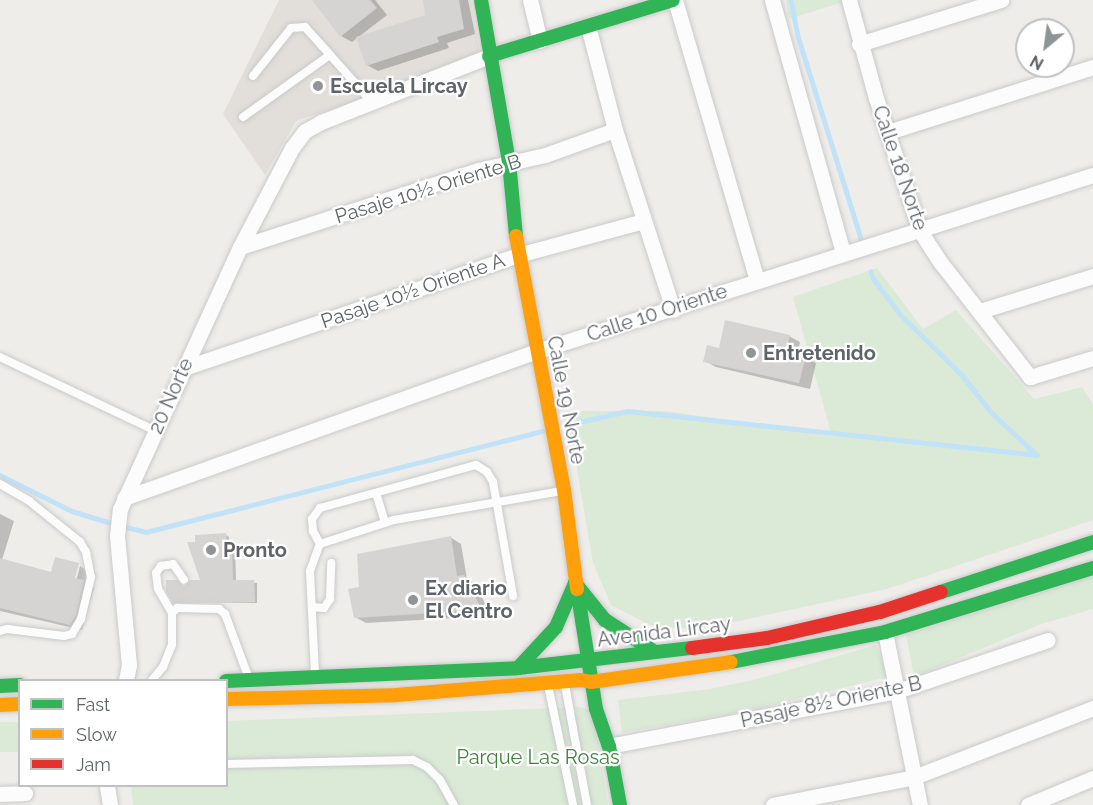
<!DOCTYPE html>
<meta charset="utf-8">
<style>
body{margin:0}
#map{position:relative;width:1093px;height:805px;overflow:hidden;background:#efedea;font-family:Raleway,sans-serif}
div>[style]{position:absolute}
[style*='--x']{left:calc(var(--x)*1px);top:calc(var(--y)*1px);width:calc(var(--w)*1px);rotate:calc(var(--a)*1deg)}
.education>*{inset:0;background:#e2dfda}
.green>*{inset:0;background:#daead6;transform-origin:0 0}
.shadow>*{inset:0;background:#0003}
.stream>*{height:4.5px;margin:-2.25px;padding:0 2.25px;transform-origin:2.25px;border-radius:2.25px;background:#c1e2f7}
.building>*{inset:0;background:#d6d4d3}
.roads{filter:drop-shadow(0 0 2px #c9caca) drop-shadow(0 0 2px #c9caca)}
.lane>*{height:8px;margin:-4px;padding:0 4px;transform-origin:4px;border-radius:4px;background:#fdfcfc}
.street>*{height:15px;margin:-7.5px;padding:0 7.5px;transform-origin:7.5px;border-radius:7.5px;background:#fdfcfc}
.fast>*{height:14px;margin:-7px;padding:0 7px;transform-origin:7px;border-radius:7px;background:#30b455}
.slow>*{height:14px;margin:-7px;padding:0 7px;transform-origin:7px;border-radius:7px;background:#ff9f0a}
.jam>*{height:14px;margin:-7px;padding:0 7px;transform-origin:7px;border-radius:7px;background:#e5322d}
.dots>*{width:16px;height:16px;translate:-50% -50%;box-sizing:border-box;border:3px solid #fff;border-radius:50%}
span{translate:-50% -50%;white-space:nowrap;text-align:center;line-height:1.15;-webkit-text-stroke:4.5px #fff;paint-order:stroke}
.poi-label{font-size:20px;color:#5f6468;font-weight:700}
.left{translate:0 -50%;text-align:left}
.street-label{font-size:20px;color:#5f6468}
.park-label{font-size:20px;color:#3b8539}
.legend{position:absolute;left:18px;top:679px;width:210px;height:108px;box-sizing:border-box;background:#fff;border:2px solid #bfc1c3;margin:0;padding:8px 10px;list-style:none;font-size:18px;color:#5f6468}
.legend li{display:flex;align-items:center;gap:12px;height:30px}
.legend b{width:30px;border:2px solid #bfc1c3}
.north{position:absolute;left:1015px;top:18px;width:60px;height:60px;box-sizing:border-box;background:#fff;border:2px solid #bfc1c3;border-radius:50%;rotate:209deg;font-size:16px;font-weight:700;line-height:24px;text-align:center;color:#5f6468}
.north::after{content:'';display:block;margin:auto;width:21px;height:27px;background:#919496;clip-path:polygon(50% 0,100% 100%,50% 72%,0 100%)}
</style>
<div id="map">
<div class="education">
<div style="clip-path:polygon(279px 0,471px 0,481px 59px,296px 121px,265px 175px,223px 114px)"></div>
</div>
<div class="green">
<div style="clip-path:polygon(786px 0,850px 0,789px 19px)"></div>
<div style="clip-path:polygon(877px 268px,923px 329px,956px 310px,1034px 399px,1082px 387px,1093px 404px,1093px 520px,887px 589px,701px 629px,654px 627px,611px 605px,593px 563px,567px 411px,667px 411px,832px 436px,793px 297px)"></div>
<div style="clip-path:polygon(1093px 576px,1093px 609px,1041px 624px,914px 677px,906px 635px)"></div>
<div style="clip-path:polygon(876px 645px,888px 677px,756px 709px,622px 733px,618px 700px,710px 689px,757px 679px)"></div>
<div style="clip-path:polygon(580px 707px,591px 710px,594px 717px,608px 805px,133px 805px,131px 786px,226px 786px,227px 721px)"></div>
<div style="left:19px;top:722px;width:30px;height:19px;rotate:90deg"></div>
</div>
<div class="shadow">
<div style="clip-path:polygon(314px 0,375px 0,387px 15px,352px 42px,341px 36px)"></div>
<div style="clip-path:polygon(424px 0,468px 0,475px 34px,447px 43px,449px 48px,378px 71px,367px 65px,427px 16px)"></div>
<div style="clip-path:polygon(789px 336px,800px 342px,797px 355px,816px 363px,810px 389px,716px 367px,705px 361px,720px 350px)"></div>
<div style="clip-path:polygon(0 514px,14px 521px,2px 560px,52px 574px,78px 565px,72px 585px,75px 585px,80px 566px,89px 571px,86px 583px,94px 588px,82px 630px,0 611px)"></div>
<div style="clip-path:polygon(226px 535px,229px 537px,229px 545px,235px 547px,236px 581px,257px 583px,257px 603px,174px 602px,185px 587px,202px 581px)"></div>
<div style="clip-path:polygon(450px 537px,461px 544px,467px 579px,474px 583px,492px 616px,366px 623px,355px 617px,361px 589px)"></div>
</div>
<div class="stream">
<div style="--x:791;--y:0;--w:37;--a:79"></div>
<div style="--x:798;--y:36;--w:219;--a:72.7"></div>
<div style="--x:871;--y:271;--w:7;--a:74"></div>
<div style="--x:873;--y:278;--w:45;--a:53.1"></div>
<div style="--x:900;--y:314;--w:87;--a:44.5"></div>
<div style="--x:962;--y:375;--w:47;--a:51.9"></div>
<div style="--x:991;--y:412;--w:63;--a:43.1"></div>
<div style="--x:569;--y:424;--w:60;--a:-12.4"></div>
<div style="--x:628;--y:411;--w:411;--a:6.1"></div>
<div style="--x:0;--y:475;--w:80;--a:26.6"></div>
<div style="--x:72;--y:511;--w:38;--a:17"></div>
<div style="--x:126;--y:527;--w:21;--a:14"></div>
<div style="--x:146;--y:532;--w:409;--a:-14.3"></div>
</div>
<div class="building">
<div style="clip-path:polygon(312px 0,370px 0,377px 8px,340px 37px)"></div>
<div style="clip-path:polygon(423px 0,459px 0,464px 29px,437px 37px,439px 42px,366px 66px,356px 37px,425px 15px)"></div>
<div style="clip-path:polygon(725px 320px,790px 335px,786px 351px,806px 356px,799px 383px,703px 362px,707px 345px,719px 348px)"></div>
<div style="clip-path:polygon(226px 533px,227px 543px,232px 543px,233px 580px,254px 580px,255px 602px,173px 603px,166px 591px,166px 580px,177px 580px,184px 586px,190px 580px,200px 580px,187px 542px,195px 542px,195px 535px)"></div>
<div style="clip-path:polygon(451px 536px,457px 576px,464px 575px,482px 610px,354px 618px,348px 589px,359px 587px,357px 554px)"></div>
<div style="clip-path:polygon(55px 557px,79px 563px,75px 578px,84px 580px,76px 615px,70px 625px,0 608px,0 558px,51px 572px)"></div>
</div>
<div class="roads">
<div class="lane">
<div style="--x:253;--y:76;--w:61;--a:-51.6"></div>
<div style="--x:291;--y:28;--w:14;--a:-4"></div>
<div style="--x:305;--y:27;--w:38;--a:48"></div>
<div style="--x:243;--y:117;--w:107;--a:-35.5"></div>
<div style="--x:330;--y:55;--w:63;--a:48.2"></div>
<div style="--x:0;--y:357;--w:173;--a:25.4"></div>
<div style="--x:0;--y:484;--w:34;--a:30"></div>
<div style="--x:29;--y:501;--w:65;--a:38.8"></div>
<div style="--x:80;--y:542;--w:12;--a:59"></div>
<div style="--x:86;--y:552;--w:25;--a:79"></div>
<div style="--x:91;--y:577;--w:43;--a:103.4"></div>
<div style="--x:81;--y:619;--w:17;--a:121"></div>
<div style="--x:72;--y:634;--w:8;--a:166"></div>
<div style="--x:64;--y:636;--w:57;--a:-173"></div>
<div style="--x:7;--y:629;--w:7;--a:164"></div>
<div style="--x:376;--y:493;--w:31;--a:73"></div>
<div style="--x:320;--y:544;--w:78;--a:-18"></div>
<div style="--x:394;--y:520;--w:170;--a:-9.8"></div>
<div style="--x:312;--y:607;--w:12;--a:5"></div>
<div style="--x:324;--y:608;--w:11;--a:-56"></div>
<div style="--x:330;--y:599;--w:36;--a:-88"></div>
<div style="--x:172;--y:613;--w:28;--a:-120"></div>
<div style="--x:158;--y:589;--w:16;--a:-97"></div>
<div style="--x:156;--y:573;--w:9;--a:-54"></div>
<div style="--x:161;--y:566;--w:12;--a:-9"></div>
<div style="--x:173;--y:564;--w:19;--a:55"></div>
<div style="--x:315;--y:674;--w:103;--a:-92.8"></div>
<div style="--x:310;--y:571;--w:29;--a:-70"></div>
<div style="--x:320;--y:544;--w:15;--a:-118"></div>
<div style="--x:313;--y:531;--w:12;--a:-95"></div>
<div style="--x:312;--y:519;--w:14;--a:-54"></div>
<div style="--x:320;--y:508;--w:162;--a:-15.4"></div>
<div style="--x:476;--y:465;--w:13;--a:32"></div>
<div style="--x:487;--y:472;--w:12;--a:59"></div>
<div style="--x:493;--y:482;--w:116;--a:80"></div>
<div style="--x:152;--y:680;--w:17;--a:-50"></div>
<div style="--x:163;--y:667;--w:24;--a:-68"></div>
<div style="--x:172;--y:645;--w:32;--a:-90"></div>
<div style="--x:172;--y:613;--w:7;--a:-45"></div>
<div style="--x:177;--y:608;--w:42;--a:1.4"></div>
<div style="--x:219;--y:609;--w:8;--a:40"></div>
<div style="--x:225;--y:614;--w:66;--a:69.6"></div>
<div style="--x:548;--y:685;--w:123;--a:78.2"></div>
<div style="--x:565;--y:685;--w:122;--a:79.6"></div>
<div style="--x:226;--y:764;--w:187;--a:-1.2"></div>
<div style="--x:413;--y:760;--w:16;--a:27"></div>
<div style="--x:427;--y:767;--w:18;--a:45"></div>
<div style="--x:440;--y:780;--w:29;--a:61"></div>
</div>
<div class="street">
<div style="--x:530;--y:0;--w:42;--a:76.3"></div>
<div style="--x:675;--y:0;--w:292;--a:73.7"></div>
<div style="--x:772;--y:0;--w:263;--a:74.3"></div>
<div style="--x:849;--y:0;--w:102;--a:74.6"></div>
<div style="--x:876;--y:98;--w:140;--a:71.7"></div>
<div style="--x:920;--y:231;--w:38;--a:57"></div>
<div style="--x:941;--y:263;--w:145;--a:52"></div>
<div style="--x:1030;--y:377;--w:66;--a:-16.8"></div>
<div style="--x:588;--y:26;--w:107;--a:75.4"></div>
<div style="--x:615;--y:130;--w:189;--a:72.1"></div>
<div style="--x:859;--y:44;--w:149;--a:-17.2"></div>
<div style="--x:888;--y:132;--w:215;--a:-17.6"></div>
<div style="--x:240;--y:247;--w:250;--a:-17.9"></div>
<div style="--x:478;--y:170;--w:69;--a:-12.6"></div>
<div style="--x:545;--y:155;--w:74;--a:-19.7"></div>
<div style="--x:980;--y:311;--w:118;--a:-17.2"></div>
<div style="--x:184;--y:368;--w:353;--a:-18.7"></div>
<div style="--x:518;--y:255;--w:130;--a:-15.2"></div>
<div style="--x:124;--y:498;--w:438;--a:-19.6"></div>
<div style="--x:537;--y:351;--w:583;--a:-17.57"></div>
<div style="--x:885;--y:632;--w:177;--a:78.6"></div>
<div style="--x:126;--y:680;--w:15;--a:-79"></div>
<div style="--x:129;--y:665;--w:130;--a:-95.3"></div>
<div style="--x:117;--y:536;--w:27;--a:-84"></div>
<div style="--x:120;--y:509;--w:288;--a:-65.4"></div>
<div style="--x:240;--y:247;--w:112;--a:-62.3"></div>
<div style="--x:292;--y:148;--w:21;--a:-53"></div>
<div style="--x:305;--y:131;--w:18;--a:-29"></div>
<div style="--x:321;--y:122;--w:180;--a:-21.4"></div>
<div style="--x:609;--y:746;--w:293;--a:-10.8"></div>
<div style="--x:897;--y:691;--w:159;--a:-18.7"></div>
<div style="--x:107;--y:786;--w:19;--a:81"></div>
<div style="--x:0;--y:794;--w:25;--a:-2"></div>
<div style="--x:773;--y:805;--w:144;--a:-11.2"></div>
<div style="--x:914;--y:777;--w:192;--a:-21.1"></div>
<div style="--x:1028;--y:805;--w:70;--a:-22.6"></div>
</div>
<div class="fast">
<div style="--x:481;--y:0;--w:164;--a:80.2"></div>
<div style="--x:509;--y:162;--w:74;--a:84.6"></div>
<div style="--x:489;--y:56;--w:192;--a:-16.9"></div>
<div style="--x:575;--y:583;--w:48;--a:51"></div>
<div style="--x:605;--y:620;--w:59;--a:32.6"></div>
<div style="--x:577;--y:589;--w:121;--a:81"></div>
<div style="--x:596;--y:709;--w:39;--a:71"></div>
<div style="--x:609;--y:746;--w:60;--a:79.4"></div>
<div style="--x:941;--y:592;--w:160;--a:-18.2"></div>
<div style="--x:731;--y:662;--w:157;--a:-11"></div>
<div style="--x:885;--y:632;--w:218;--a:-17.1"></div>
<div style="--x:518;--y:668;--w:56;--a:-47.2"></div>
<div style="--x:556;--y:627;--w:48;--a:-66.6"></div>
<div style="--x:226;--y:681;--w:292;--a:-2.5"></div>
<div style="--x:518;--y:668;--w:175;--a:-6.6"></div>
<div style="--x:0;--y:686;--w:20;--a:-3"></div>
</div>
<div class="slow">
<div style="--x:516;--y:236;--w:258;--a:79.3"></div>
<div style="--x:564;--y:490;--w:100;--a:82.5"></div>
<div style="--x:226;--y:699;--w:170;--a:-1.3"></div>
<div style="--x:396;--y:695;--w:186;--a:-4.6"></div>
<div style="--x:581;--y:680;--w:10;--a:11"></div>
<div style="--x:591;--y:682;--w:141;--a:-8.1"></div>
<div style="--x:0;--y:705;--w:20;--a:-3"></div>
</div>
<div class="jam">
<div style="--x:692;--y:648;--w:76;--a:-7.6"></div>
<div style="--x:767;--y:638;--w:116;--a:-13"></div>
<div style="--x:880;--y:612;--w:64;--a:-18.2"></div>
</div>
</div>
<div class="dots">
<div style="left:318px;top:86px;background:#919496"></div>
<div style="left:751px;top:353px;background:#919496"></div>
<div style="left:211px;top:550px;background:#919496"></div>
<div style="left:413px;top:600px;background:#919496"></div>
</div>
<div class="poi-label">
<span class="left" style="left:330px;top:86px">Escuela Lircay</span>
<span class="left" style="left:763px;top:353px">Entretenido</span>
<span class="left" style="left:223px;top:550px">Pronto</span>
<span class="left" style="left:425px;top:600px">Ex diario<br>El Centro</span>
</div>
<div class="street-label">
<span style="left:900px;top:168px;rotate:71deg">Calle 18 Norte</span>
<span style="left:428px;top:189px;rotate:-17deg">Pasaje 10½ Oriente B</span>
<span style="left:413px;top:291px;rotate:-19deg">Pasaje 10½ Oriente A</span>
<span style="left:657px;top:313px;rotate:-18deg">Calle 10 Oriente</span>
<span style="left:171px;top:396px;rotate:-66deg">20 Norte</span>
<span style="left:566px;top:400px;rotate:79deg">Calle 19 Norte</span>
<span style="left:664px;top:632px;rotate:-7deg">Avenida Lircay</span>
<span style="left:831px;top:702px;rotate:-12deg">Pasaje 8½ Oriente B</span>
</div>
<div class="park-label">
<span style="left:538px;top:757px">Parque Las Rosas</span>
</div>
<ul class="legend">
<li><b style="height:8px;background:#30b455"></b>Fast</li>
<li><b style="height:8px;background:#ff9f0a"></b>Slow</li>
<li><b style="height:8px;background:#e5322d"></b>Jam</li>
</ul>
<div class="north">N</div>
</div>
